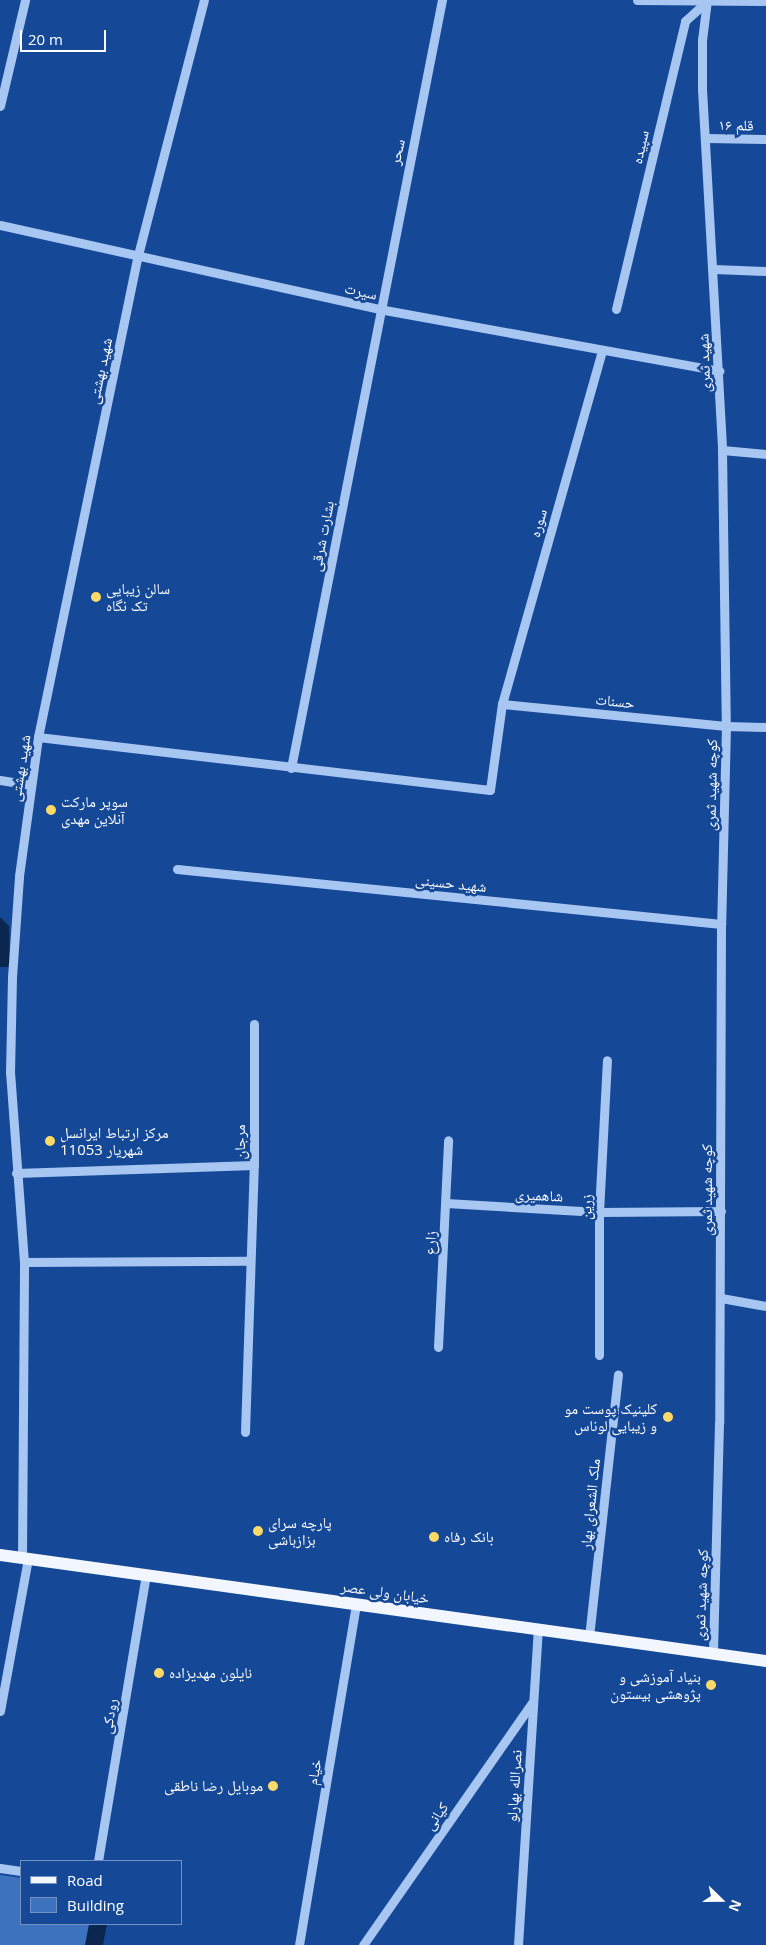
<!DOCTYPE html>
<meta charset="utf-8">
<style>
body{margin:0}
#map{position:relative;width:766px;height:1945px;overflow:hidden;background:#154997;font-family:"Open Sans","Noto Naskh Arabic",sans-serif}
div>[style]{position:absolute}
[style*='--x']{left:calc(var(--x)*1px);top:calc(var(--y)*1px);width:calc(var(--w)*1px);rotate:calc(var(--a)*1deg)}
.shadow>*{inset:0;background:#0007}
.building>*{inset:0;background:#3d72bf}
.minor>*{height:9px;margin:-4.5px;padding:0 4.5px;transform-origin:4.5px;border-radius:4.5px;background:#a7c6f2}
.major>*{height:12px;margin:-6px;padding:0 6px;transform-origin:6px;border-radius:6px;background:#f2f7ff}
.dots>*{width:14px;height:14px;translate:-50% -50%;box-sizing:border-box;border:2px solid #154997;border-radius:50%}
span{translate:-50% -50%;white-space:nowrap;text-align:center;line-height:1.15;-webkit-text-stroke:5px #154997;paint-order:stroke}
.street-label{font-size:15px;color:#fff}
.poi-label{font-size:15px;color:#fff}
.left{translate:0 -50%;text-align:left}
.right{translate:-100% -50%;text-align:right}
.legend{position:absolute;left:20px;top:1860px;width:162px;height:65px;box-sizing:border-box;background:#154997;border:1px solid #7392c1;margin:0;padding:6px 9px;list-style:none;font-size:15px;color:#fff}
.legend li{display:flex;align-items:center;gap:10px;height:25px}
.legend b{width:25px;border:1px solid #7392c1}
.north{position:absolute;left:696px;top:1875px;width:50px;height:50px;-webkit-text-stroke:4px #154997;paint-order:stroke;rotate:112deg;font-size:14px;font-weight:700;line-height:20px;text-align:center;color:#fff}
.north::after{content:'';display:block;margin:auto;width:18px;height:22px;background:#fff;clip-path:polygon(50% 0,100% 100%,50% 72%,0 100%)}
.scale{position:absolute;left:20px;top:30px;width:86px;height:22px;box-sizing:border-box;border:2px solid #fff;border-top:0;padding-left:6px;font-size:15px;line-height:18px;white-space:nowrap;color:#fff;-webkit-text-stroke:4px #154997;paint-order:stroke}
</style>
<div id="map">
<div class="shadow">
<div style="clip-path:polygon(0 917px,9px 926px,10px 967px,0 967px)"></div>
<div style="clip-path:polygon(0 1876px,21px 1879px,21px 1924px,107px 1924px,103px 1945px,0 1945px)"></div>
</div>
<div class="building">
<div style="clip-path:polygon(0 1875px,21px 1878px,21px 1924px,89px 1924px,85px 1945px,0 1945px)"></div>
</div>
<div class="minor">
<div style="--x:637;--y:0;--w:129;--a:0.4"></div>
<div style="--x:707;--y:0;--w:40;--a:97.1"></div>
<div style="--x:702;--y:40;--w:49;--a:90"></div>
<div style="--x:702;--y:89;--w:362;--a:86.8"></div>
<div style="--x:722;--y:450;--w:276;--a:89.2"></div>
<div style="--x:726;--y:726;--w:198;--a:91.4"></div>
<div style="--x:721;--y:924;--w:499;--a:90.2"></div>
<div style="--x:719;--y:1423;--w:231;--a:91.5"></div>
<div style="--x:0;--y:106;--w:109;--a:-76.7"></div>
<div style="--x:706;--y:138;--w:60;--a:1"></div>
<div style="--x:0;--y:225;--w:388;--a:12.5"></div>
<div style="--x:379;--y:309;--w:346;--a:10.3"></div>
<div style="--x:714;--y:269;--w:52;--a:2.2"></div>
<div style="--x:616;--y:309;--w:296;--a:-76.5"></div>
<div style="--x:685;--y:21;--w:30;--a:-42"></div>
<div style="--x:722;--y:450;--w:44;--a:5.2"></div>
<div style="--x:502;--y:704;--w:225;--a:5.6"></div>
<div style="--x:726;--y:726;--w:40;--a:1.4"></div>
<div style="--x:38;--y:737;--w:455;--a:6.7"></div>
<div style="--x:490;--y:790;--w:87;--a:-82.1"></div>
<div style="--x:502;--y:704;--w:368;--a:-74.2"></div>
<div style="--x:291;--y:768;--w:783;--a:-78.88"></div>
<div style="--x:0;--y:780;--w:30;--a:9"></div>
<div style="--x:177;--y:869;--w:547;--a:5.77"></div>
<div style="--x:16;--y:1173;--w:238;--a:-1.9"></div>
<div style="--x:446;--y:1203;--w:153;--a:3.4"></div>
<div style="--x:599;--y:1212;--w:122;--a:-0.5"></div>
<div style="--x:24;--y:1262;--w:226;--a:-0.3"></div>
<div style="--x:721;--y:1298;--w:46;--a:10.1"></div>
<div style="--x:438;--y:1347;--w:207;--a:-87.2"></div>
<div style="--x:599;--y:1355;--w:143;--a:-90"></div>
<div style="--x:599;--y:1212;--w:152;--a:-87"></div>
<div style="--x:245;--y:1432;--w:267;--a:-88.1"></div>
<div style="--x:254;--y:1165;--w:141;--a:-90"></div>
<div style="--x:22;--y:1558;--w:296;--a:-89.6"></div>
<div style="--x:24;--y:1262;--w:190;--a:-94.2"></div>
<div style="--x:10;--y:1073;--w:96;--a:-88.8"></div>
<div style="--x:12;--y:977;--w:101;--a:-86"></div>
<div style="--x:19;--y:876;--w:140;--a:-82.2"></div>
<div style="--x:38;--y:737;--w:492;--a:-78.3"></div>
<div style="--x:138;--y:255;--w:263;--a:-75.5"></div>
<div style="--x:589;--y:1637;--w:264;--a:-83.7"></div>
<div style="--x:0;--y:1711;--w:155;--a:-79.6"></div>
<div style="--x:98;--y:1861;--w:290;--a:-80.5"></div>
<div style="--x:0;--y:1868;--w:21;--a:8"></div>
<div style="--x:299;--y:1945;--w:346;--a:-80.5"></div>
<div style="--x:363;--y:1945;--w:295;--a:-55.1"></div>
<div style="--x:518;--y:1945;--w:316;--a:-86.4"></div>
</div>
<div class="major">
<div style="--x:0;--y:1555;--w:773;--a:7.88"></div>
</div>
<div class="dots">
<div style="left:96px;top:597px;background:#ffd968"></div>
<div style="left:51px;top:810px;background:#ffd968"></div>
<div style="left:50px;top:1141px;background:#ffd968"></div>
<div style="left:668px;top:1417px;background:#ffd968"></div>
<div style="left:258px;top:1531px;background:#ffd968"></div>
<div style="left:434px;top:1537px;background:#ffd968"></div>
<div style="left:159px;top:1673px;background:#ffd968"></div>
<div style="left:711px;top:1685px;background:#ffd968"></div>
<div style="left:273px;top:1786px;background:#ffd968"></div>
</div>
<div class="street-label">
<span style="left:736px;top:125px;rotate:1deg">قلم ۱۶</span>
<span style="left:640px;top:147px;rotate:-77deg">سپیده</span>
<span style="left:397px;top:152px;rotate:-78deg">سحر</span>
<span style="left:361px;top:291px;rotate:12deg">سیرت</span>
<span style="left:704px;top:363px;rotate:-92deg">شهید ثمری</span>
<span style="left:100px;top:371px;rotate:-78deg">شهید بهشتی</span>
<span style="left:538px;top:523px;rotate:-74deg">سوره</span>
<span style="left:322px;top:536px;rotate:-79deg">بشارت شرقی</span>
<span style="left:615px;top:701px;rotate:6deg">حسنات</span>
<span style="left:20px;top:768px;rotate:-81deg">شهید بهشتی</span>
<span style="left:711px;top:785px;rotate:-89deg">کوچه شهید ثمری</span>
<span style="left:451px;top:883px;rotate:6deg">شهید حسینی</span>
<span style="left:240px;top:1142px;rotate:-90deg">مرجان</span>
<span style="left:707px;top:1190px;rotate:-90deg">کوچه شهید ثمری</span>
<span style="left:539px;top:1195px;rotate:3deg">شاهمیری</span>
<span style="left:586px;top:1207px;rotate:-88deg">زرین</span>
<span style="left:430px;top:1243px;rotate:-87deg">زارع</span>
<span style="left:590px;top:1504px;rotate:-84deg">ملک الشعرای بهار</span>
<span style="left:385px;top:1592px;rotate:8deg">خیابان ولی عصر</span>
<span style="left:701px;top:1595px;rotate:-88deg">کوچه شهید ثمری</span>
<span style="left:109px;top:1716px;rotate:-80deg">رودکی</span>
<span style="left:314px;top:1772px;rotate:-80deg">خیام</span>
<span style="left:514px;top:1786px;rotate:-86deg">نصرالله بهارلو</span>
<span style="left:436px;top:1816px;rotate:-55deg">کیانی</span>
</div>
<div class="poi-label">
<span class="left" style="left:106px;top:597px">سالن زیبایی<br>تک نگاه</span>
<span class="left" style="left:61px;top:810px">سوپر مارکت<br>آنلاین مهدی</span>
<span class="left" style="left:60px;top:1141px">مرکز ارتباط ایرانسل<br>11053 شهریار</span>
<span class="right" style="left:657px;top:1417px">کلینیک پوست مو<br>و زیبایی لوناس</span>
<span class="left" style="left:268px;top:1531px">پارچه سرای<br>بزازباشی</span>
<span class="left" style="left:444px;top:1537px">بانک رفاه</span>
<span class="left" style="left:169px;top:1673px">نایلون مهدیزاده</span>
<span class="right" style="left:701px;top:1685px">بنیاد آموزشی و<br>پژوهشی بیستون</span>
<span class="right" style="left:263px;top:1786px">موبایل رضا ناطقی</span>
</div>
<ul class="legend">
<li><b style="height:6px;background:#f2f7ff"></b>Road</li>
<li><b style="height:14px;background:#3d72bf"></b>Building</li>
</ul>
<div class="north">N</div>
<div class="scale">20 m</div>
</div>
